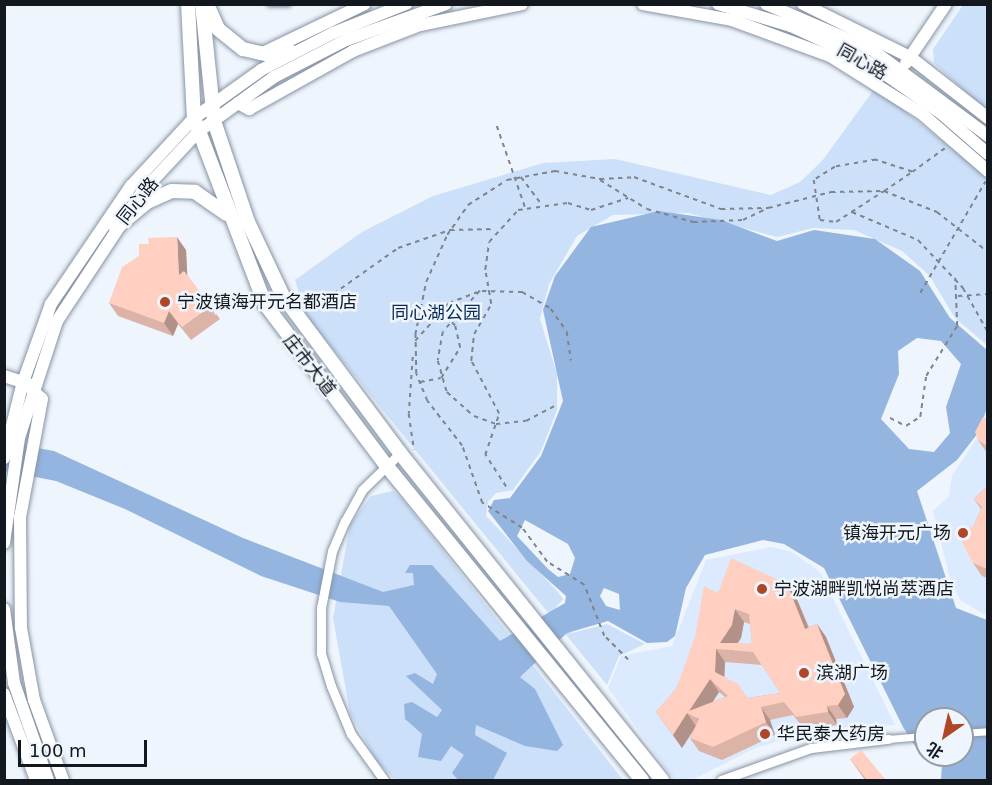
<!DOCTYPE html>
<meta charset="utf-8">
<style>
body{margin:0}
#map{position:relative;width:992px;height:785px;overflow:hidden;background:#eff5fc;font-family:"DejaVu Sans","Noto Sans SC",sans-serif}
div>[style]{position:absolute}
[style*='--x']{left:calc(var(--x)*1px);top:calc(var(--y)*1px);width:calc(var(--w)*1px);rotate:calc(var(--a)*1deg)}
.built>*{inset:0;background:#dbeafe}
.green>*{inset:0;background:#cce0f9}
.water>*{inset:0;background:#94b5e0}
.path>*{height:1.5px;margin-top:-0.75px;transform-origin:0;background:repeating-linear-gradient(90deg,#7f848b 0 4.5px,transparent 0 9px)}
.roads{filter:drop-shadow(0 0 2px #8794a5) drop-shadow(0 0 2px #8794a5)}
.service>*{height:4.5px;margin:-2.25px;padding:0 2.25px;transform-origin:2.25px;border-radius:2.25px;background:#fff}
.pedestrian>*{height:7px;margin:-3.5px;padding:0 3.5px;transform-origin:3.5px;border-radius:3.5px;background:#fff}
.minor>*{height:9px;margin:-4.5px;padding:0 4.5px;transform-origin:4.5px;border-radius:4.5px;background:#fff}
.tertiary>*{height:12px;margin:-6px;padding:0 6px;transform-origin:6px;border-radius:6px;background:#fff}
.secondary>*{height:14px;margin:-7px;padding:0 7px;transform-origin:7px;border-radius:7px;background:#fff}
.wall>*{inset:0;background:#dbb3a7}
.shaded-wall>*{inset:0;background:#b29288}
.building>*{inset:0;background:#ffd0c2}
.dots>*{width:16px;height:16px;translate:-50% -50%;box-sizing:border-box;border:3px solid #eff5fc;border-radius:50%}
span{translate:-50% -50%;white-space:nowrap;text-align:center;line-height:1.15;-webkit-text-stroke:5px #eff5fc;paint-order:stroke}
.street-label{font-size:18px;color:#13181e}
.poi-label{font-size:18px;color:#13181e}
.left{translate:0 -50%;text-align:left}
.right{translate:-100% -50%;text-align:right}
.park-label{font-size:18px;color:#092b52}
.frame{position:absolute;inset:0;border:6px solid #13181e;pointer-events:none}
.north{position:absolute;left:914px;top:707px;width:60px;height:60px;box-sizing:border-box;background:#eff5fc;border:2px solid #979da3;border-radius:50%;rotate:214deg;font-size:16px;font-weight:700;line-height:24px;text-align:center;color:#13181e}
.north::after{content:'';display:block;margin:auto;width:21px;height:27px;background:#ae4627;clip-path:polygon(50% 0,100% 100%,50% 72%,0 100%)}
.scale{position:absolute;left:18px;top:740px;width:129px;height:27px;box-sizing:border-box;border:3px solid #13181e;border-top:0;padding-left:8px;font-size:18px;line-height:21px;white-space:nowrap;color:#13181e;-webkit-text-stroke:4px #eff5fc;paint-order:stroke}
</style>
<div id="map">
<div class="built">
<div style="clip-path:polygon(987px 422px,987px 616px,960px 600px,950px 579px,933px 511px,949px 496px,952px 476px)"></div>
<div style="clip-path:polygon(771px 547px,792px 552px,820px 572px,895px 725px,798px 735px,755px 748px,692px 780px,674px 780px,608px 688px,621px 656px,672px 646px,706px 560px)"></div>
</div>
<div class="green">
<div style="clip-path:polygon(963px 5px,987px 5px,987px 112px,934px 63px,933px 49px)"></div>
<div style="clip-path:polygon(875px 88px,987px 176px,987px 345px,955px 318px,929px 275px,902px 251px,854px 230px,813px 228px,777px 237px,688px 213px,613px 215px,577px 236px,549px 284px,540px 319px,557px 374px,557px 410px,541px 451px,513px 490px,496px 493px,488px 502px,486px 516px,558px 592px,563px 599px,554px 610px,572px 633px,607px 624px,645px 644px,619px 656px,607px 685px,306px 316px,295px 280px,362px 232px,433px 196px,543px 163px,615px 159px,771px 195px,800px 182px,822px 161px)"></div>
<div style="clip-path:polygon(393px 491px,404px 501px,623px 780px,395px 780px,376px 760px,350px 713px,333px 618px,350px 525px,371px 496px)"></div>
</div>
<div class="water">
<div style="clip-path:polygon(evenodd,659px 211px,721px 220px,777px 241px,814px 230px,875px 239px,920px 271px,950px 318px,987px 350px,987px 408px,978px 433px,957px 460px,917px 491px,956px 608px,987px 620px,987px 780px,941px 780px,942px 764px,917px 749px,903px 727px,824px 568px,784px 544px,763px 540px,705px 555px,686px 588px,675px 636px,667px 642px,647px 643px,608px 621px,567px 633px,520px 677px,535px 689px,563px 745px,557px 751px,525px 746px,476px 725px,475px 735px,507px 753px,493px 780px,458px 780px,452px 773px,464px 755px,451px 746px,441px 761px,418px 757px,422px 734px,405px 719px,404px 704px,412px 702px,437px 717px,442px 710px,406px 676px,415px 673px,433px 684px,437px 674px,389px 606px,340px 602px,261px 576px,125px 509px,56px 481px,5px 471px,4px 442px,54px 451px,243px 538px,383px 592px,414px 585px,413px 573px,405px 573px,410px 565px,432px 565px,500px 641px,565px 603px,566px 596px,527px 561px,488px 511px,494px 500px,510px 498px,541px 456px,563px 401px,543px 310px,555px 276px,591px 227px,659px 211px,917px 338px,941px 341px,961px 364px,946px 407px,950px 433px,934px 452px,909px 449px,881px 419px,899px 374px,898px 351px,917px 338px,659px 211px,525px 520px,568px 544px,575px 558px,570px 574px,558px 577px,548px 569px,517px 536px,525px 520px,659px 211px,604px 588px,619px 594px,620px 610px,606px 606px,600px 596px,604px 588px,659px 211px,926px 719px,962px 719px,962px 755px,926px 755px,926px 719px)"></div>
</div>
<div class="path">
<div style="--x:497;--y:126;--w:86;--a:70.9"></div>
<div style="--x:912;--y:172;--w:38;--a:-162"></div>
<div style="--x:876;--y:160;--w:42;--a:170.3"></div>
<div style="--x:835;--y:167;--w:25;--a:148"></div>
<div style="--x:814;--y:180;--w:40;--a:81.5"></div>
<div style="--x:820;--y:220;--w:16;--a:7"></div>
<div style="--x:836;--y:222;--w:57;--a:-32.9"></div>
<div style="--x:884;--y:191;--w:34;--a:-34"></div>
<div style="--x:912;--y:172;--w:41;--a:-36"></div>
<div style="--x:521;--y:177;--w:34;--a:53"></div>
<div style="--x:600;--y:180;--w:55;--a:31.7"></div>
<div style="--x:647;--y:209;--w:48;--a:15.8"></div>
<div style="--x:693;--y:222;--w:50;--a:-2.3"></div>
<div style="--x:743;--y:220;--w:25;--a:-26"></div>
<div style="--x:852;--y:212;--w:72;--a:23"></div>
<div style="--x:918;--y:240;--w:66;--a:46.8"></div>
<div style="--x:963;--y:288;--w:51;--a:60.4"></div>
<div style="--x:480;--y:291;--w:55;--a:132.1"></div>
<div style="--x:443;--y:332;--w:29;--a:100"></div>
<div style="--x:438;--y:361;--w:32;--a:74"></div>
<div style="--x:447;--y:392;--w:36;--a:42"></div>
<div style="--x:474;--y:416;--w:23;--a:20"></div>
<div style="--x:496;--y:424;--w:30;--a:-6"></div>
<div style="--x:526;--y:421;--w:34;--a:-28"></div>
<div style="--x:482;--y:291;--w:40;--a:1.4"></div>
<div style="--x:522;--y:292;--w:34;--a:30"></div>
<div style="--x:551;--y:309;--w:28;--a:55"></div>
<div style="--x:567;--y:332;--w:29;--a:82"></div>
<div style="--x:920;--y:293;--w:129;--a:-59.6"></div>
<div style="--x:958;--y:296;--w:30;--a:-4"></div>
<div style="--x:326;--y:299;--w:88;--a:-35.3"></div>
<div style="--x:398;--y:248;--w:55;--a:-19.1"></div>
<div style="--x:450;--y:230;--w:45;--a:-1.3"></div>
<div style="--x:415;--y:341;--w:51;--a:-48.2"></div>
<div style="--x:449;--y:303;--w:30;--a:-21"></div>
<div style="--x:413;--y:357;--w:57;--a:94"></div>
<div style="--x:409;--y:414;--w:36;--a:82"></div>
<div style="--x:420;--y:382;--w:21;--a:-11"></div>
<div style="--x:441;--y:378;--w:36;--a:-58"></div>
<div style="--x:460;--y:348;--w:23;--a:-103"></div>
<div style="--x:455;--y:326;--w:23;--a:-135"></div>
<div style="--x:890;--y:418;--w:18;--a:27"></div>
<div style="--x:906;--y:426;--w:17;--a:-33"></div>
<div style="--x:920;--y:417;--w:41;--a:-81.7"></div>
<div style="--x:926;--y:376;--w:59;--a:-58.2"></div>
<div style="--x:957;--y:326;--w:48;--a:-92.4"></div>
<div style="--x:506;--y:487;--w:38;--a:-123"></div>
<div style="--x:485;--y:455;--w:43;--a:-71.1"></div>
<div style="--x:499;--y:414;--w:60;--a:-117.8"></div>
<div style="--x:471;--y:361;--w:27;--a:-84"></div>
<div style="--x:474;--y:334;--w:34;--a:-60"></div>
<div style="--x:491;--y:304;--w:35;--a:-100"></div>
<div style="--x:485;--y:270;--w:28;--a:-82"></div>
<div style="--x:489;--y:242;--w:43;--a:-47.8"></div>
<div style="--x:518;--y:210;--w:50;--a:-8"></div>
<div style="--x:568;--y:203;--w:24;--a:17"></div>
<div style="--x:591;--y:210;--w:39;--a:-18"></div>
<div style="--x:628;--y:660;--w:34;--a:-135"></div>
<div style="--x:604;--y:636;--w:55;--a:-111.4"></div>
<div style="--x:584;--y:585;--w:44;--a:-148.1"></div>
<div style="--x:547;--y:562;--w:42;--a:-126.3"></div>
<div style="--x:522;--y:528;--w:47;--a:-148"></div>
<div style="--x:482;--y:503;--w:60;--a:-109.3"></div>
<div style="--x:462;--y:446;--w:57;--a:-127.9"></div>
<div style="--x:427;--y:401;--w:29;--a:-112"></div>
<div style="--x:416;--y:374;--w:39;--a:-91"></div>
<div style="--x:415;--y:335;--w:54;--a:-78.3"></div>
<div style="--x:426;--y:282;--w:51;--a:-65.9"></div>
<div style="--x:447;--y:235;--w:37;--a:-55"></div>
<div style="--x:468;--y:205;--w:46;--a:-32.7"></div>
<div style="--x:507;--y:180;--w:49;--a:-10.6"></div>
<div style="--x:555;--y:171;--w:46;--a:10.1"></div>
<div style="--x:600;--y:179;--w:34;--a:-3"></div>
<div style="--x:634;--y:177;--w:93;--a:20.2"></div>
<div style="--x:721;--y:209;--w:47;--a:-1.2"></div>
<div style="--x:768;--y:208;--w:65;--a:-14.3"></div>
<div style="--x:831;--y:192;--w:53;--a:-1.1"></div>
<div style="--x:884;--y:191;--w:57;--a:21.6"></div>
<div style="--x:937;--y:212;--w:65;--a:38.1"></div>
</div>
<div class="roads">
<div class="service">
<div style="--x:269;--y:4;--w:20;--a:0"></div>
</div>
<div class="pedestrian">
<div style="--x:962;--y:733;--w:26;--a:-4"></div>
<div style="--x:888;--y:739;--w:38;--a:-5"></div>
</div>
<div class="minor">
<div style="--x:384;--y:780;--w:57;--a:-125.7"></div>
<div style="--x:351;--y:734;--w:52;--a:-112.6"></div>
<div style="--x:331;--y:686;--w:34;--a:-107"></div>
<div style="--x:321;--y:654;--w:46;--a:-90"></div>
<div style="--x:321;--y:608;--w:58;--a:-79.1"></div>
<div style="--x:332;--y:551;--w:33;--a:-67"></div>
<div style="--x:345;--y:521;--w:35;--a:-61"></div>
<div style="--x:362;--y:490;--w:53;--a:-44.2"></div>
<div style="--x:721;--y:780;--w:96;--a:-19.6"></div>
<div style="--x:811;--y:748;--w:78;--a:-6.7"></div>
</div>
<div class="tertiary">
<div style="--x:643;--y:4;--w:90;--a:10.2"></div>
<div style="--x:732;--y:20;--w:104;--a:20.2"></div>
<div style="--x:830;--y:56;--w:107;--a:32.1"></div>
<div style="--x:921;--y:113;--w:89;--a:40.9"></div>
<div style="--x:718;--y:4;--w:76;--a:16.8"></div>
<div style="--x:791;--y:26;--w:81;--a:24.7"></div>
<div style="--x:865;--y:60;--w:94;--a:35"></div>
<div style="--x:942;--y:114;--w:61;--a:41"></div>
<div style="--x:766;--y:4;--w:114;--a:23.2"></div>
<div style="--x:871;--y:49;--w:146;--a:36.6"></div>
<div style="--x:803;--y:4;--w:119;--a:26.4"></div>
<div style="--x:910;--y:57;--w:99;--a:38"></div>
<div style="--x:261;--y:54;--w:115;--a:-25.7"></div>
<div style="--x:906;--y:63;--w:71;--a:-55.9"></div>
<div style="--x:238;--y:103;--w:13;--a:29"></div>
<div style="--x:249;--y:109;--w:119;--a:-29.1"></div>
<div style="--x:353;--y:51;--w:72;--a:-21.2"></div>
<div style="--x:420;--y:25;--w:104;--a:-11.6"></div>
<div style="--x:4;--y:376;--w:26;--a:18"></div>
<div style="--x:32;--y:390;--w:13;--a:42"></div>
<div style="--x:42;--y:399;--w:121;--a:100.5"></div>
<div style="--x:20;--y:518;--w:110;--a:89.5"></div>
<div style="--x:21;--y:628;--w:73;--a:79.8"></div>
<div style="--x:34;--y:700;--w:85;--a:70.1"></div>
<div style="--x:4;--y:458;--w:78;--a:-76"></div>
<div style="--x:23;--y:382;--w:83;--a:-70.3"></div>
<div style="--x:51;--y:304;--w:143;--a:-55.9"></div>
<div style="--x:131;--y:186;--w:93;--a:-47.2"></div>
<div style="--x:194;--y:118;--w:82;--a:-35.6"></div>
<div style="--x:261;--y:70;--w:81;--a:-27.2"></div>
<div style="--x:333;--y:33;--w:79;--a:-21.7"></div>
<div style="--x:4;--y:543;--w:106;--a:-81.9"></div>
<div style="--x:19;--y:438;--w:123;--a:-72"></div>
<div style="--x:57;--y:321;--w:154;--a:-56.6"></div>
<div style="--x:142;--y:192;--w:82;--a:-47"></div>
<div style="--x:198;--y:132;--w:94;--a:-35.9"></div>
<div style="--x:274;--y:77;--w:81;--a:-27.2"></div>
<div style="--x:346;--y:40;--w:106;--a:-19.8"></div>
<div style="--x:4;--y:609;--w:75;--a:82.3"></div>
<div style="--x:14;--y:683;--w:103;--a:70.7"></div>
<div style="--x:4;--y:694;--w:92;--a:69.6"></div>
</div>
<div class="secondary">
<div style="--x:188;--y:4;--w:114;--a:87"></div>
<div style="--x:194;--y:118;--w:199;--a:69.1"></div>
<div style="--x:265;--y:304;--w:201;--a:53.1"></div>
<div style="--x:386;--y:465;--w:406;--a:50.9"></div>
<div style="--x:202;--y:4;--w:118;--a:84.1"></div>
<div style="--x:214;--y:121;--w:107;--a:71.4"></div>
<div style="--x:248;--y:222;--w:82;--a:64.7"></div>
<div style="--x:283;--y:296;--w:196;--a:53.3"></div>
<div style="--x:400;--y:453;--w:419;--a:51.3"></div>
<div style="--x:207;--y:4;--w:27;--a:66"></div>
<div style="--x:218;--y:29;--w:32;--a:39"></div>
<div style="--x:243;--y:49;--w:31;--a:13"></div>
<div style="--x:273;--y:56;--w:19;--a:-12"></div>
<div style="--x:116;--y:228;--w:40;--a:-40"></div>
<div style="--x:147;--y:202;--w:27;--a:-24"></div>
<div style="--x:172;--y:191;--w:23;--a:2"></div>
<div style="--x:195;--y:192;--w:38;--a:35"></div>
</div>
</div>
<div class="wall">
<div style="clip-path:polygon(186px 250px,187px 275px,220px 319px,191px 340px,178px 324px,173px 336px,118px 316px,109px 303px,139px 256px)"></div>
<div style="clip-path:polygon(987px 419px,987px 453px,978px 440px)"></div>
<div style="clip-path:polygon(987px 486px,987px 578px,982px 576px,973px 563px,973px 527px,981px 509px,974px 499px)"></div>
<div style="clip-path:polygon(evenodd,718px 593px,796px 597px,809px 627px,817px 624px,826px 637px,854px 707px,847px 718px,836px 719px,837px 725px,805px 730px,793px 715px,770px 720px,775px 735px,722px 760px,699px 751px,690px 738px,693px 731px,682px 748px,656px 712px,676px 689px,718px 593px,744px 622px,750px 624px,752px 643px,738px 643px,741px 638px,744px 622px,718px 593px,725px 662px,762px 665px,780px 693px,748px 698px,724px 677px,725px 662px,718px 593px,719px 692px,725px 697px,713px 702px,719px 692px)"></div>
<div style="clip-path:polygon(850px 759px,886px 780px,865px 780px)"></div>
</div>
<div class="shaded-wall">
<div style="clip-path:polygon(177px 237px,186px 250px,188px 288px,179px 275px)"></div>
<div style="clip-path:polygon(169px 311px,178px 324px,173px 336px,164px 323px)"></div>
<div style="clip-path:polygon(787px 584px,796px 597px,814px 642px,805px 629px)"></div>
<div style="clip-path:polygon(735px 609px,744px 622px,741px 638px,732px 651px,720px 643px)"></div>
<div style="clip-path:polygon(817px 624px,826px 637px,854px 707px,847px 718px,838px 705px)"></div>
<div style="clip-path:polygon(716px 649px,725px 662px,724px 685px,715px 672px)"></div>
<div style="clip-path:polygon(710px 679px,719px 692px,700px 721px,689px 711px)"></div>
<div style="clip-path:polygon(827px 706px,836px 719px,837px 725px,828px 712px)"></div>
<div style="clip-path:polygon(761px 707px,770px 720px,775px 735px,766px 722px)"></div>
<div style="clip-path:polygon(687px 713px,696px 726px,682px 748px,673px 735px)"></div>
</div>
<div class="building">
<div style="clip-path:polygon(177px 237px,179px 275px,184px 271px,211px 306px,182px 327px,169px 311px,164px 323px,109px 303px,122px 267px,139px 256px,139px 244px,149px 244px,148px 238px)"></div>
<div style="clip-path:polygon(983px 417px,987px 419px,987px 446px,978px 440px,975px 432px)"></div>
<div style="clip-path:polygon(987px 486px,987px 569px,973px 563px,955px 529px,973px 527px,982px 507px,974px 499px)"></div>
<div style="clip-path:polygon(evenodd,731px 558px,787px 584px,805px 629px,817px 624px,845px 694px,838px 705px,827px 706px,828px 712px,796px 717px,784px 702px,761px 707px,766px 722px,713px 747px,690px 738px,699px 719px,687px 713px,673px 735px,656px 712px,676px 689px,695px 637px,704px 586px,718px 593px,731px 558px,735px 609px,749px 614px,752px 643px,720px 643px,732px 625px,735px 609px,731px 558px,716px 649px,753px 652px,780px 693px,748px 698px,738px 684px,715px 672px,716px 649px,731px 558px,710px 679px,728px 696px,689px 711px,710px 679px)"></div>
<div style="clip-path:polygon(861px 750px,886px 780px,867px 780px,850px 759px)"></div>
</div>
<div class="dots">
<div style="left:165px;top:302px;background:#ae4627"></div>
<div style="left:963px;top:533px;background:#ae4627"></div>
<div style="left:762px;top:589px;background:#ae4627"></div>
<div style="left:804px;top:673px;background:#ae4627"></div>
<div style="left:765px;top:734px;background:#ae4627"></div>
</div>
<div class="street-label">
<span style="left:862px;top:62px;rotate:29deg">同心路</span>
<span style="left:138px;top:201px;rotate:-52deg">同心路</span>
<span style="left:309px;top:365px;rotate:52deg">庄市大道</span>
</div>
<div class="poi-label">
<span class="left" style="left:177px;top:302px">宁波镇海开元名都酒店</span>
<span class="right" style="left:951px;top:533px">镇海开元广场</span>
<span class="left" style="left:774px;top:589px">宁波湖畔凯悦尚萃酒店</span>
<span class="left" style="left:816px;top:673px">滨湖广场</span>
<span class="left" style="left:777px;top:734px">华民泰大药房</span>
</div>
<div class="park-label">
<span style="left:436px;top:313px">同心湖公园</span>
</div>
<div class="frame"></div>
<div class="north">北</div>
<div class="scale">100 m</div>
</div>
